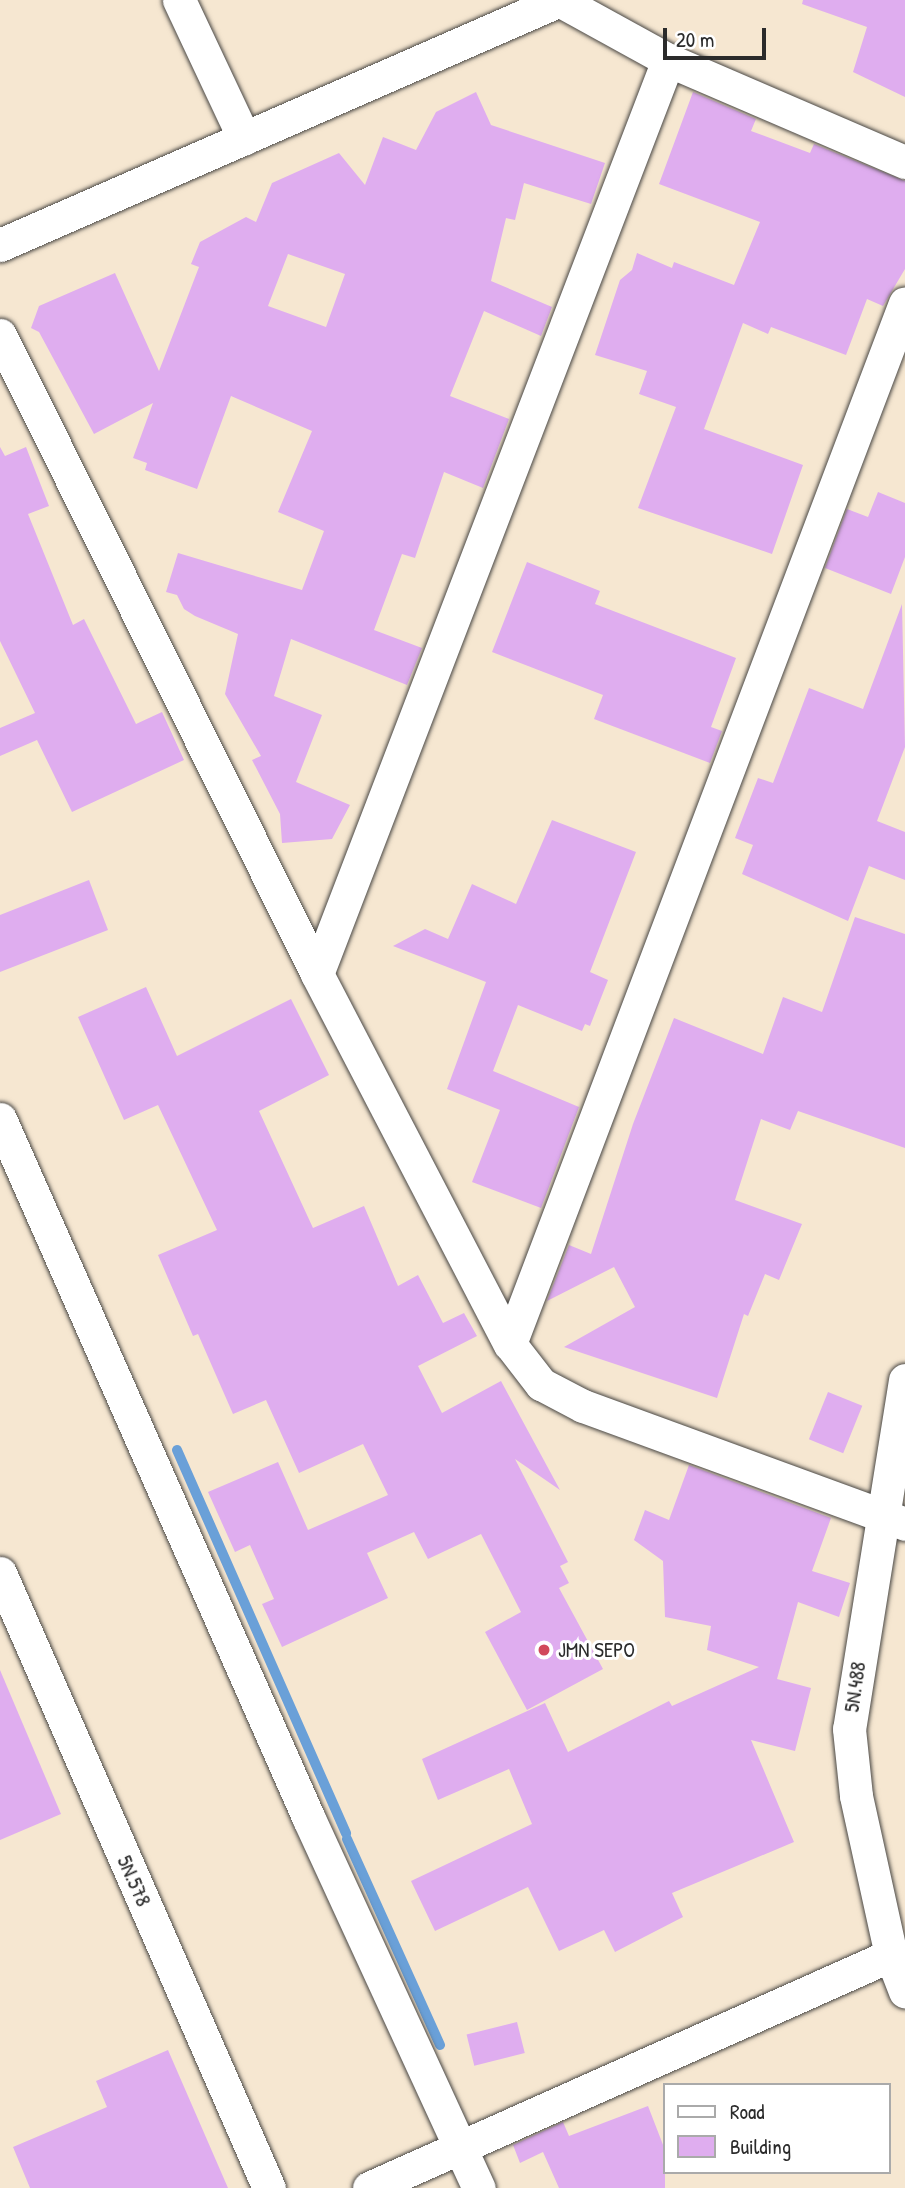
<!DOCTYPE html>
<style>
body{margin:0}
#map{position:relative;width:905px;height:2188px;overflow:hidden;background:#f6e7d1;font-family:"Patrick Hand",sans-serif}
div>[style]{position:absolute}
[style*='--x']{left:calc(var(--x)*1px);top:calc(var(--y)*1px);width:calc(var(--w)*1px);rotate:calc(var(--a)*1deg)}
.stream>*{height:10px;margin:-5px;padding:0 5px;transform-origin:5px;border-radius:5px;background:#6aa0d8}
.building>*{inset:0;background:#dfadef;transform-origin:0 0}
.roads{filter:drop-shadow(0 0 2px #494744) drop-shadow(0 0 2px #494744)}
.street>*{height:33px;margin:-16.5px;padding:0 16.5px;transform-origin:16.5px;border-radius:16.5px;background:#fff}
.dots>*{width:19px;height:19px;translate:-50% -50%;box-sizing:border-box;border:4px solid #fff;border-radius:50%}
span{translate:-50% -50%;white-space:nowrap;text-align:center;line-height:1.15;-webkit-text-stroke:6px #fff;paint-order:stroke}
.poi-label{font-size:21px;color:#2b2b2b}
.left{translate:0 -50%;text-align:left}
.street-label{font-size:21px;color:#2b2b2b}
.legend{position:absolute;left:663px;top:2083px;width:228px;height:91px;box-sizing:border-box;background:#fff;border:2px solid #aaa;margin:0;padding:9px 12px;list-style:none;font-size:21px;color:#2b2b2b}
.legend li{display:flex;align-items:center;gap:14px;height:35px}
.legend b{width:35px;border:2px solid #aaa}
.scale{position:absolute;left:663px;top:28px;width:103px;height:32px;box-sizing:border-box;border:4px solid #2b2b2b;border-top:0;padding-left:9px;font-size:21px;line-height:24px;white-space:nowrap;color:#2b2b2b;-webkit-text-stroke:5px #fff;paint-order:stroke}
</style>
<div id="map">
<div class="stream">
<div style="--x:177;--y:1450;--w:419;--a:66.2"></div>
<div style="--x:347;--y:1839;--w:226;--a:65.7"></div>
</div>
<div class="building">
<div style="clip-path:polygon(803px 0,905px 0,905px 97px,853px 72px,867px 27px,802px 4px)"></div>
<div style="clip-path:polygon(evenodd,476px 92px,491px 125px,605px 163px,591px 204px,524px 183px,515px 220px,506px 218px,491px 281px,552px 307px,541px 336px,484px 311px,450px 396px,509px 419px,483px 488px,444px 472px,415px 558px,402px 554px,374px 630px,422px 648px,407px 685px,291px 639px,274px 696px,322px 715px,296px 782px,350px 805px,332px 839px,282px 843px,280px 814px,252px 760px,261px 756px,225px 694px,238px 634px,195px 616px,184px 609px,177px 595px,166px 592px,178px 553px,302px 590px,324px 531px,278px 512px,312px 431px,231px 396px,197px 489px,145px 470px,147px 463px,133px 458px,153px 403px,94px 434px,39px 332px,31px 328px,39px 306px,115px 273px,159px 371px,199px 267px,191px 264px,200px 242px,246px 217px,256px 222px,272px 183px,339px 153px,365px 185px,383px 137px,416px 150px,436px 112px,476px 92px,288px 254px,345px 274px,326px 327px,268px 306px,288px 254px)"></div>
<div style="clip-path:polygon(693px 92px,756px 119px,751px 131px,810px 153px,814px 144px,905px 181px,905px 269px,883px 306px,867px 299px,846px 355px,771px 327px,768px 334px,743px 323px,704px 429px,803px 465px,772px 554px,638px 508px,676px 407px,639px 394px,647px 371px,595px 355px,620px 280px,632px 270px,637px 253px,672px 268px,674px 262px,734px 285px,760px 222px,659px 184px)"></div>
<div style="clip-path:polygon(0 447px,5px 456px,26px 447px,49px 506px,28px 514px,73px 625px,84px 619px,136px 724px,162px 712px,184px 760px,72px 812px,37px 740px,0 756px,0 728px,35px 713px,0 641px)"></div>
<div style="clip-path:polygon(878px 492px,905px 503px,905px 557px,891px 594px,825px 568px,847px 509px,868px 517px)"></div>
<div style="clip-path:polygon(527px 562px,600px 591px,595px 604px,736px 658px,711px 727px,722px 731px,710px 763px,594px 719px,603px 695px,492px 652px)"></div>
<div style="clip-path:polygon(902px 604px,905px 747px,877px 821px,905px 832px,905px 880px,869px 866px,848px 921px,742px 874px,753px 845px,735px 838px,758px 778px,773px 783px,809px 688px,863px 709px)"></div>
<div style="clip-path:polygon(552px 820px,636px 852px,590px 972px,608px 980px,590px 1026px,585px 1024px,582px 1031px,518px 1005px,493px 1071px,579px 1107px,541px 1208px,472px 1182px,500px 1110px,447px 1089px,486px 982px,393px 946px,425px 929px,448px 939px,472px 884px,516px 904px)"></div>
<div style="clip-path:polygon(89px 880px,108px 930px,0 972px,0 915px)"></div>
<div style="clip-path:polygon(855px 917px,905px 934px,905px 1148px,798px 1111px,790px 1130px,761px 1119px,735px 1200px,802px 1224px,779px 1280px,765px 1274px,748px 1316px,744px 1314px,717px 1398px,564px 1347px,635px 1307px,614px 1267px,547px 1301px,569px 1245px,591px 1254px,633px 1124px,674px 1018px,763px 1054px,783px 997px,822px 1012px)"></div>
<div style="clip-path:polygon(146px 987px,177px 1056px,291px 999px,329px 1075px,259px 1111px,313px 1228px,364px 1206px,398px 1286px,418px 1275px,443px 1323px,464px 1313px,477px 1336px,418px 1366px,442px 1413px,501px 1381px,560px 1490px,515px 1459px,568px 1562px,560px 1566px,569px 1583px,559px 1588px,603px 1669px,527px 1710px,485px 1632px,521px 1612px,481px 1534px,428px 1559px,414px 1532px,367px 1553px,388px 1598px,282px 1647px,262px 1604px,274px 1599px,250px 1545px,235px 1552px,208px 1492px,278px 1462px,308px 1530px,388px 1495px,363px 1444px,299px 1473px,266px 1400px,233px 1414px,198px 1334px,193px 1336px,158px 1255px,217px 1230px,158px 1105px,124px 1120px,78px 1017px)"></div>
<div style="left:828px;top:1392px;width:37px;height:51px;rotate:22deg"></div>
<div style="clip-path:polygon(689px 1465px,831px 1518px,812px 1571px,850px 1583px,839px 1617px,798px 1602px,777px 1679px,811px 1688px,795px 1751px,751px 1740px,794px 1842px,672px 1893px,683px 1917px,615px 1952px,604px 1930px,559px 1951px,528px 1887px,435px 1931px,411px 1881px,532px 1824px,509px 1769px,438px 1800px,422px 1759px,545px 1703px,568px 1752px,669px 1701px,672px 1706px,759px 1667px,707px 1650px,711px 1626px,665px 1617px,663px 1561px,634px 1540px,645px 1510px,669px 1520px)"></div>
<div style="clip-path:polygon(0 1670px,61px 1814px,0 1840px)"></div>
<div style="left:517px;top:2022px;width:32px;height:52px;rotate:76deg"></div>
<div style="clip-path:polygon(168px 2050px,228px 2188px,30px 2188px,13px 2147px,107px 2107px,96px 2081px)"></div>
<div style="clip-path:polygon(648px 2106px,665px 2150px,665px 2188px,559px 2188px,543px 2152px,520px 2163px,513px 2145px,563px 2122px,569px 2136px)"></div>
</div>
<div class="roads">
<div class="street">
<div style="--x:179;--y:0;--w:153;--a:64.8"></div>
<div style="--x:559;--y:0;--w:124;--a:28.8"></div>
<div style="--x:668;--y:60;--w:258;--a:23.3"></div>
<div style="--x:0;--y:245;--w:611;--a:-23.63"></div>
<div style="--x:0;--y:335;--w:713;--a:63.61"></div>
<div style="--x:317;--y:974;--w:417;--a:62.5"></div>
<div style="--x:510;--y:1344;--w:51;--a:52.2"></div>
<div style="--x:541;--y:1384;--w:47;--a:27.6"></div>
<div style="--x:583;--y:1406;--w:343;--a:20.1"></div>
<div style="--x:317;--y:974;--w:979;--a:-68.99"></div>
<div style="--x:0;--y:1119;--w:765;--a:66.18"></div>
<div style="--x:309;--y:1819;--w:406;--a:65.3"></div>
<div style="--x:510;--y:1344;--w:1113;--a:-69.22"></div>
<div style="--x:905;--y:1380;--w:353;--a:99.1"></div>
<div style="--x:849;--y:1729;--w:67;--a:84"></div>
<div style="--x:856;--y:1796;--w:163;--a:77.6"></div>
<div style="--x:891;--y:1955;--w:39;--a:69"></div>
<div style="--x:0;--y:1573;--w:671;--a:66.38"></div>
<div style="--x:369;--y:2188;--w:572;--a:-24.05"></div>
</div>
</div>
<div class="dots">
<div style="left:544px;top:1650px;background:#d1495b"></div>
</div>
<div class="poi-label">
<span class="left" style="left:558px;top:1650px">JMN SEPO</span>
</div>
<div class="street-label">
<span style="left:855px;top:1687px;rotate:-82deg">5N.488</span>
<span style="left:134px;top:1881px;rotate:66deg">5N.578</span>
</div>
<ul class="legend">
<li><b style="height:9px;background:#fff"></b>Road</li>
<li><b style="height:19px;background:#dfadef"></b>Building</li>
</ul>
<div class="scale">20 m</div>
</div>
